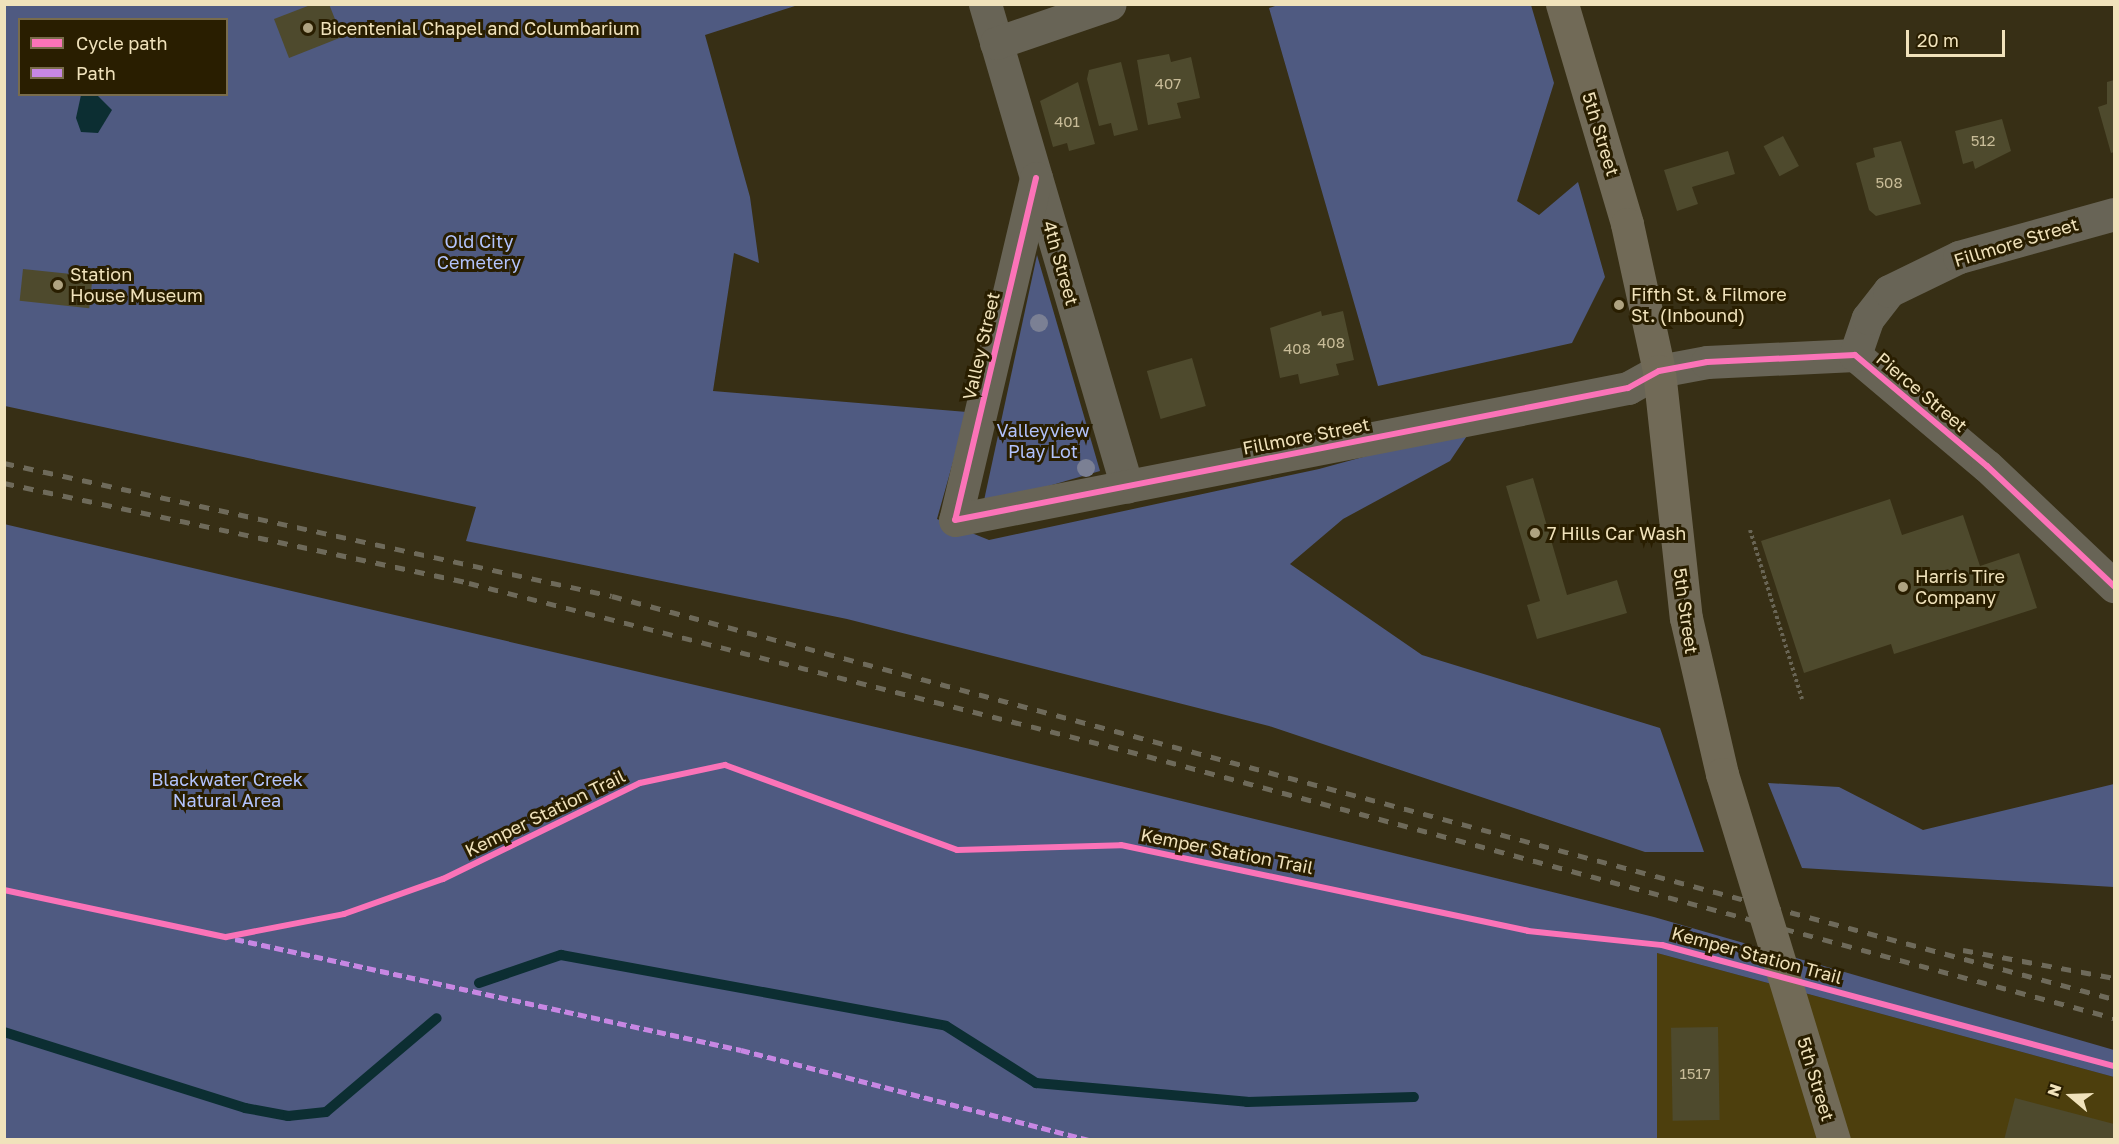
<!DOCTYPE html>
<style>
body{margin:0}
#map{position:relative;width:2119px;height:1144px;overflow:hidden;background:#372f15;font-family:"Golos Text",sans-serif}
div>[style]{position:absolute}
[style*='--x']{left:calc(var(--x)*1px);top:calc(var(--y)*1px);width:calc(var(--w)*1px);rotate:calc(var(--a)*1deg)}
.built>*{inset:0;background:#4d3f0d}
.green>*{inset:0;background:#4f5a81}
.water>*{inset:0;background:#0c2e32}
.stream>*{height:10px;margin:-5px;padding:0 5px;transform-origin:5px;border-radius:5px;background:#0c2e32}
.building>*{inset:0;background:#4e4a2d;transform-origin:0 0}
.path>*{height:4px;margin-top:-2px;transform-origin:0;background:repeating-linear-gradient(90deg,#696555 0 3px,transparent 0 6px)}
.minor>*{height:33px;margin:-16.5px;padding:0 16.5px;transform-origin:16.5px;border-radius:16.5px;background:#686456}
.major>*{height:33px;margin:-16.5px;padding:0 16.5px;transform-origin:16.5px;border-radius:16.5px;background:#716a57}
.rail>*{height:4.5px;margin-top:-2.25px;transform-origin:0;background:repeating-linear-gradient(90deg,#6e6a5a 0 10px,transparent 0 20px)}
.major-bridge>*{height:33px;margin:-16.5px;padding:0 16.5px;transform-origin:16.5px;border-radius:16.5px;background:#716a57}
.quiet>*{height:4.5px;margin-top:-2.25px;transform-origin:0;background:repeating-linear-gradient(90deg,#c787e3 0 9px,transparent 0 13.5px)}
.cycleway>*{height:6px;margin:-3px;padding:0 3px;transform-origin:3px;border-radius:3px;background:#fb73b8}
.trees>*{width:18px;height:18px;margin:-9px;border-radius:50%;background:#7b8094}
.dots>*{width:16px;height:16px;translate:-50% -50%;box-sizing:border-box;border:3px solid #291e00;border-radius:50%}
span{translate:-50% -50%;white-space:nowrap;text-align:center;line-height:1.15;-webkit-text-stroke:6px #291e00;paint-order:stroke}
.number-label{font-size:15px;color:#c8bc98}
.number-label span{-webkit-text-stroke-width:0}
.poi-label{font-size:18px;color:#f0e2bb}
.left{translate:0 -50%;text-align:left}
.street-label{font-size:18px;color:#f0e2bb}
.park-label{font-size:18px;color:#b2c3fc}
.frame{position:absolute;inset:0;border:6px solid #f0e2bb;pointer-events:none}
.legend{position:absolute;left:18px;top:18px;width:210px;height:78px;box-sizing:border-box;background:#291e00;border:2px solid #796c4b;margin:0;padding:8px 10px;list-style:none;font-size:18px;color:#f0e2bb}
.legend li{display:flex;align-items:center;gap:12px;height:30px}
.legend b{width:30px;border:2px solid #796c4b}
.north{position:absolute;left:2041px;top:1066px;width:60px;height:60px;-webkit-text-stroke:4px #291e00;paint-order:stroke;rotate:289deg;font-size:16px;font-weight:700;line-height:24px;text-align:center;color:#f0e2bb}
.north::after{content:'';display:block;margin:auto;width:21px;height:27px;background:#f0e2bb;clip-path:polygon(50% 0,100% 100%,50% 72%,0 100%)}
.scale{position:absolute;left:1906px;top:30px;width:99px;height:27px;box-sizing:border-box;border:3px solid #f0e2bb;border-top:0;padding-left:8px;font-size:18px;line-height:21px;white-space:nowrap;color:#f0e2bb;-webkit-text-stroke:4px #291e00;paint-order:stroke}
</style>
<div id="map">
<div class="built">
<div style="clip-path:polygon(1657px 953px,2114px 1077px,2114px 1139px,1657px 1139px)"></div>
</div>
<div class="green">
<div style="clip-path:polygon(1281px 4px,1531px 5px,1554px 83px,1517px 201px,1539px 215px,1578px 182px,1605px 277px,1572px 343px,1378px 386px,1269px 8px)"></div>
<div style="clip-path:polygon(evenodd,4px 5px,798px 5px,705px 35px,750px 197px,759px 263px,734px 253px,713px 391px,967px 412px,937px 519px,989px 540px,1319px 469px,1473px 427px,1450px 461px,1343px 519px,1290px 564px,1422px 655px,1660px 728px,1704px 852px,1645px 852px,1269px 726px,847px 619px,466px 541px,476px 507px,5px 406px,4px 5px,20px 20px,226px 20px,226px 94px,20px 94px,20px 20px)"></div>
<div style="clip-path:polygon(1037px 255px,1100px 471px,983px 505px)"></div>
<div style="clip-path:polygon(4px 524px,970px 749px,1654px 917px,2114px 1050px,2114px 1077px,1657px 953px,1657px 1139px,5px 1139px)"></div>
<div style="clip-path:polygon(1768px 783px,1839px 787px,1923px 830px,2114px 784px,2114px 887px,1802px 868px)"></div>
</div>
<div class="water">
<div style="clip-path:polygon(81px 95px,97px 95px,112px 110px,98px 133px,81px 132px,76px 118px)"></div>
</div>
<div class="stream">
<div style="--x:479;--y:983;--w:87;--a:-18.9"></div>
<div style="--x:561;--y:955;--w:391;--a:10.4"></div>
<div style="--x:946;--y:1026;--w:107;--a:32.3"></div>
<div style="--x:1036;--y:1083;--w:212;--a:5.1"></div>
<div style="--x:1247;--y:1102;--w:167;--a:-1.7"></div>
<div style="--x:4;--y:1032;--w:253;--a:17.5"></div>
<div style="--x:245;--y:1108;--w:44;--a:10.5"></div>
<div style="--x:288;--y:1116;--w:38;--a:-6"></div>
<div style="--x:326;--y:1112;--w:145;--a:-40.3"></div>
</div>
<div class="building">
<div style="clip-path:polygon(313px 4px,329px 4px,342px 37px,289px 58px,274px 19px)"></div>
<div style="clip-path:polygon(1169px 54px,1171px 62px,1191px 57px,1200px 98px,1177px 103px,1181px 118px,1148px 125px,1137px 60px)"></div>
<div style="clip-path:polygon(1121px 62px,1138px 130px,1114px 136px,1111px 123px,1099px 126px,1087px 79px,1089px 70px)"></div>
<div style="clip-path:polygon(2114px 80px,2114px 152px,2111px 153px,2098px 107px,2107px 104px,2107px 82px)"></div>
<div style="clip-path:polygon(1078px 82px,1095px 144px,1069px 151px,1067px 143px,1053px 147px,1040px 101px)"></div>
<div style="clip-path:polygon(2002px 119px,2011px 151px,1975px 169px,1973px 161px,1963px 164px,1955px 131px)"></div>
<div style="left:1783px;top:136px;width:34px;height:22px;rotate:62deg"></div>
<div style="clip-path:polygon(1901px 141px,1921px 204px,1876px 216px,1869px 210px,1856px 163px,1875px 157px,1873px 148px)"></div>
<div style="clip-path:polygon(1728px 151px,1735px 174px,1692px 187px,1698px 204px,1677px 211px,1664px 170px)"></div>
<div style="left:23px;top:269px;width:70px;height:32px;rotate:6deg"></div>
<div style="clip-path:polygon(1321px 311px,1322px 316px,1343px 311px,1354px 360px,1336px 364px,1339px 375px,1300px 384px,1298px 374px,1280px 378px,1270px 328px)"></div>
<div style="left:1192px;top:358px;width:50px;height:47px;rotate:74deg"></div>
<div style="clip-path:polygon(1533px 478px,1567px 595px,1617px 580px,1627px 613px,1537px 639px,1527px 605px,1540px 601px,1506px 486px)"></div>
<div style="clip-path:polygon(1890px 499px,1902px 535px,1963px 515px,1980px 566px,2019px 553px,2037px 608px,1894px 654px,1891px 644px,1804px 673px,1761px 541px)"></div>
<div style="left:1718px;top:1027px;width:93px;height:47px;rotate:89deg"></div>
<div style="clip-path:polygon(2015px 1098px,2114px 1124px,2114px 1140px,2004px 1140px)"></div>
</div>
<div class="path">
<div style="--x:1750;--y:530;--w:177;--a:72.9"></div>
</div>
<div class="minor">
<div style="--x:985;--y:4;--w:503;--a:73.62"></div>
<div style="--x:996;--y:43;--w:120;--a:-18.9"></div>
<div style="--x:1036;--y:178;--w:351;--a:103.3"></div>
<div style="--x:955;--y:520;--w:686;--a:-11.1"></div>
<div style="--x:1628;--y:388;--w:35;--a:-29"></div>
<div style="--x:1659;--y:371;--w:49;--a:-10.6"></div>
<div style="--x:1707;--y:362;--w:148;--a:-2.7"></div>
<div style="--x:1855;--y:355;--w:172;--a:40.1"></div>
<div style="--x:1987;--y:466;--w:175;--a:43.4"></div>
<div style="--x:1855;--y:355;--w:39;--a:-71"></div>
<div style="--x:1868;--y:318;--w:34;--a:-52"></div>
<div style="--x:1889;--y:291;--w:78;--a:-25.9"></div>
<div style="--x:1959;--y:257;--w:161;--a:-15.5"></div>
</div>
<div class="major">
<div style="--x:1562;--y:4;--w:229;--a:73.5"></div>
<div style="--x:1627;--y:224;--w:150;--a:77.7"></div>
<div style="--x:1659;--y:371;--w:248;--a:83.8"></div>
<div style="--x:1686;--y:618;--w:160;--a:77"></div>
</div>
<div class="rail">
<div style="--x:4;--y:463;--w:622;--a:12.34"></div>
<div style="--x:612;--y:596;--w:1555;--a:15.02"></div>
<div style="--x:4;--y:483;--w:476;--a:12.1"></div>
<div style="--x:469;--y:583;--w:700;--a:14.31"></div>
<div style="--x:1147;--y:756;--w:1002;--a:15.16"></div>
<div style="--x:1963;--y:950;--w:154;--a:10.5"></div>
</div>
<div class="major-bridge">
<div style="--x:1722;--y:774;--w:383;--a:73"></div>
</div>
<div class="quiet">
<div style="--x:235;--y:939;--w:518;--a:12.37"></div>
<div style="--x:741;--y:1050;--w:359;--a:14.5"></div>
</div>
<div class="cycleway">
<div style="--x:1036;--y:178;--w:351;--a:103.3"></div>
<div style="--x:955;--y:520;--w:686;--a:-11.1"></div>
<div style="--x:1628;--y:388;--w:35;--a:-29"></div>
<div style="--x:1659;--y:371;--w:49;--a:-10.6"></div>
<div style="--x:1707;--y:362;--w:148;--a:-2.7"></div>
<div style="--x:1855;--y:355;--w:172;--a:40.1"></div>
<div style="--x:1987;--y:466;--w:175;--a:43.4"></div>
<div style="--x:4;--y:890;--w:227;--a:12"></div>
<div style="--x:226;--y:937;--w:120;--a:-11"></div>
<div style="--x:344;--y:914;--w:105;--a:-19.5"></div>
<div style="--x:443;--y:879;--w:219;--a:-26"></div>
<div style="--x:640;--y:783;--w:87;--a:-12"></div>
<div style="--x:725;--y:765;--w:247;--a:20.1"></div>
<div style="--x:957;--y:850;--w:164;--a:-1.7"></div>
<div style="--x:1121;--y:845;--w:416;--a:11.9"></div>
<div style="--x:1528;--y:931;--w:135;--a:6"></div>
<div style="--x:1662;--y:945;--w:468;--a:15"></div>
</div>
<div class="trees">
<div style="left:1039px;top:323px"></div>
<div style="left:1086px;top:468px"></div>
</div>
<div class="dots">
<div style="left:308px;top:28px;background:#afa381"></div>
<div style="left:58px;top:285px;background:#afa381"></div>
<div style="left:1619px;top:305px;background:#afa381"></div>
<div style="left:1535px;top:533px;background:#afa381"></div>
<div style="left:1903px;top:587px;background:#afa381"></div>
</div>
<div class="number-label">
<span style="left:1168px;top:84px">407</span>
<span style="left:1067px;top:122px">401</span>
<span style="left:1983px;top:141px">512</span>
<span style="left:1889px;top:183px">508</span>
<span style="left:1331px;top:343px">408</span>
<span style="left:1297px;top:349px">408</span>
<span style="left:1695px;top:1074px">1517</span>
</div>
<div class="poi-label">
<span class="left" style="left:320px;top:28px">Bicentenial Chapel and Columbarium</span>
<span class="left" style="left:70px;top:285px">Station<br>House Museum</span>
<span class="left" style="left:1631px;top:305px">Fifth St. &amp; Filmore<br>St. (Inbound)</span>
<span class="left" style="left:1547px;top:533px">7 Hills Car Wash</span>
<span class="left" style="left:1915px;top:587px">Harris Tire<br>Company</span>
</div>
<div class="street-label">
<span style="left:1601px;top:134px;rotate:73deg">5th Street</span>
<span style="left:2016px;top:242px;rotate:-17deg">Fillmore Street</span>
<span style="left:1061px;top:263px;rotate:74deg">4th Street</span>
<span style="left:981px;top:346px;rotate:-77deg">Valley Street</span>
<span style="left:1922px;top:392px;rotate:40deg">Pierce Street</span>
<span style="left:1306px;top:436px;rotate:-11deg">Fillmore Street</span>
<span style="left:1686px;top:611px;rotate:82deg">5th Street</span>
<span style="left:545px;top:813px;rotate:-26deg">Kemper Station Trail</span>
<span style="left:1227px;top:851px;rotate:11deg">Kemper Station Trail</span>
<span style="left:1757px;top:955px;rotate:15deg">Kemper Station Trail</span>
<span style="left:1816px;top:1079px;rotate:73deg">5th Street</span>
</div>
<div class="park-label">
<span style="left:479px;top:252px">Old City<br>Cemetery</span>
<span style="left:1043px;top:441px">Valleyview<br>Play Lot</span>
<span style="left:227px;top:790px">Blackwater Creek<br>Natural Area</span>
</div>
<div class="frame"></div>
<ul class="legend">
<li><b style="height:8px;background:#fb73b8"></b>Cycle path</li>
<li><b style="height:8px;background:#c787e3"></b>Path</li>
</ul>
<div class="north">N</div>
<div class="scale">20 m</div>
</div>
